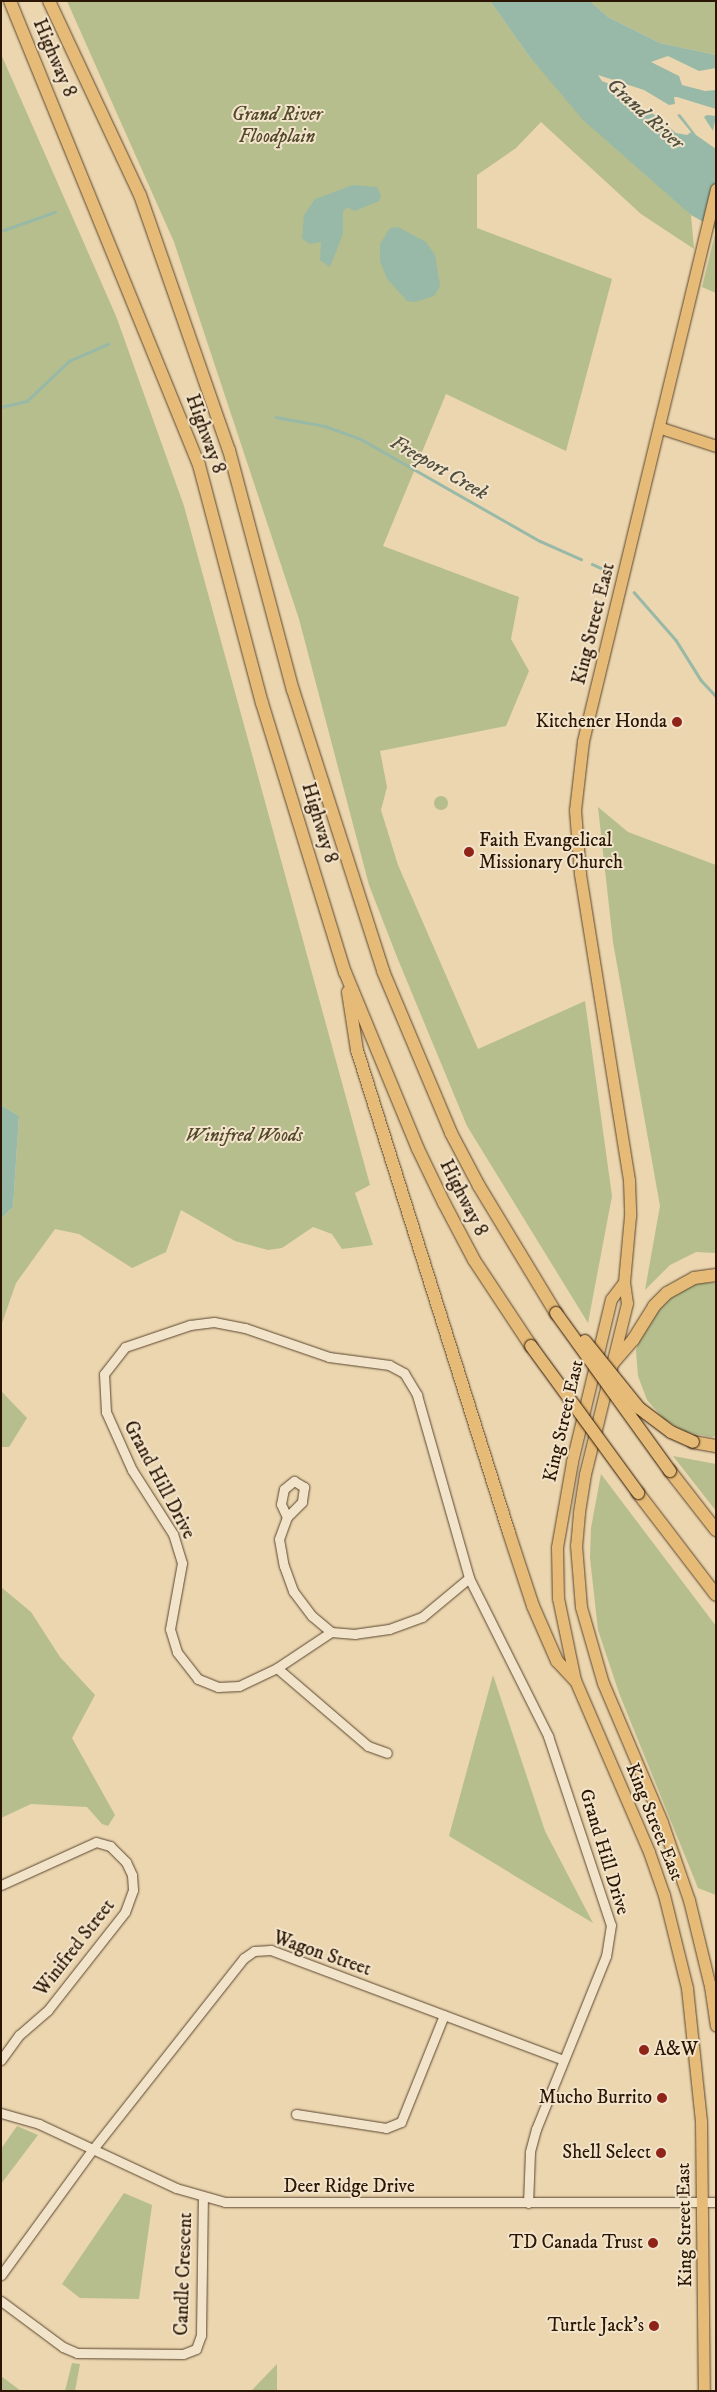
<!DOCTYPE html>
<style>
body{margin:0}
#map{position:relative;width:717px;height:2392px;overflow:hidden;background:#ebd6af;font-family:"IM FELL DW Pica",serif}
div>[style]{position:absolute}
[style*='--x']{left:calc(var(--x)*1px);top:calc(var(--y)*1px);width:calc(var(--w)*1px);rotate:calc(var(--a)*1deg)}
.green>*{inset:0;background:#b5be8c}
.round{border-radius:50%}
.water>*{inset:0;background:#98b9a8}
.stream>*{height:2.5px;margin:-1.25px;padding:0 1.25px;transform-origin:1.25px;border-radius:1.25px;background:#98b9a8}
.roads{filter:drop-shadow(0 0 1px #5b452e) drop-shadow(0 0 1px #5b452e)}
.minor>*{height:9px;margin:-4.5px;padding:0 4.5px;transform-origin:4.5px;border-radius:4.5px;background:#f2e4cb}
.major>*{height:11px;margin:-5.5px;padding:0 5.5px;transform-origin:5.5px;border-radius:5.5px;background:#e6bb78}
.highway>*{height:12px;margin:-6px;padding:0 6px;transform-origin:6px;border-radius:6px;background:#e6bb78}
.bridges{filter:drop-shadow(0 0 1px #2b1503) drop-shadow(0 0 1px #2b1503)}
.highway-bridge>*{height:12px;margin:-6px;padding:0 6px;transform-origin:6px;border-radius:6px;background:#e6bb78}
.dots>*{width:14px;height:14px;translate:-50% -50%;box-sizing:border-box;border:2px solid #f2e4cb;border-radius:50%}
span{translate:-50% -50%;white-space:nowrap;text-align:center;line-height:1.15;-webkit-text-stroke:4px #f2e4cb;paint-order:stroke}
.street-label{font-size:19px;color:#2b1503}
.park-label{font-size:19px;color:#54482c;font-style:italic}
.poi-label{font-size:19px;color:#2b1503}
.right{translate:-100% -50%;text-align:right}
.left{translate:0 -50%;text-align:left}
.water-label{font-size:20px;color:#514e3d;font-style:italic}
.frame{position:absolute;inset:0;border:2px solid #2b1503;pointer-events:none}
</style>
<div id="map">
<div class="green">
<div style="clip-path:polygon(67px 1px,490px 1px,529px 56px,691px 215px,694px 249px,641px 214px,541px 122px,516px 148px,477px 175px,477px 228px,612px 279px,566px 451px,446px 394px,383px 546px,519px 597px,511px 639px,529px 671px,506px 726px,380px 751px,387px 787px,381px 810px,398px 865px,478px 1049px,585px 1001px,612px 1196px,588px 1323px,467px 1126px,397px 957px,369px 885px,299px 619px,174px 242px)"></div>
<div style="clip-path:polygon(590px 1px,716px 1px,716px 55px,660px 43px,608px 17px)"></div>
<div style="clip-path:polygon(1px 54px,116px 316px,184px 506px,370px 1185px,355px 1193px,373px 1245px,342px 1249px,332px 1234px,313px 1227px,282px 1248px,268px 1250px,235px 1241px,181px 1210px,166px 1252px,132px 1268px,79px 1234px,55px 1229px,16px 1283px,1px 1326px,1px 1219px,13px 1207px,19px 1116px,1px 1105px)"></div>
<div style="clip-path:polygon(716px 230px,716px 293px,702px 287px)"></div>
<div class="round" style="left:434px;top:796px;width:14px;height:14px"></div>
<div style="clip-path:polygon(598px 807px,628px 832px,716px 865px,716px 1253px,696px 1252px,670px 1265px,645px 1290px,660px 1206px,613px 942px)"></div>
<div style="clip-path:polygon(703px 1282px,716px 1283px,716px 1436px,711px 1437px,686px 1432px,664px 1419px,647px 1400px,638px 1376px,636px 1351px,643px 1326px,678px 1290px)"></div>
<div style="clip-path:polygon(1px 1391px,27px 1418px,9px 1447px,1px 1447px)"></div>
<div style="clip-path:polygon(673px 1456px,716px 1464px,716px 1511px)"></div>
<div style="clip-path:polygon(601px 1474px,716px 1626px,716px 1895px,698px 1888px,619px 1693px,598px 1630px,590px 1558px,591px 1528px)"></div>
<div style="clip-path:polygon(1px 1587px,31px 1612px,60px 1657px,95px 1695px,72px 1738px,115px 1815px,108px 1826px,102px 1824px,87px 1807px,31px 1804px,1px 1818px)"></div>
<div style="clip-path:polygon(493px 1675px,545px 1831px,593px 1923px,449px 1836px)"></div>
<div style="clip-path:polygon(17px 2126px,38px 2135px,1px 2184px,1px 2149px)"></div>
<div style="clip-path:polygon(124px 2193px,152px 2205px,139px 2299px,80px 2298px,62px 2284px)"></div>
<div style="clip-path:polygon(72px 2363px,80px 2364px,75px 2391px,65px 2391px)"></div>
<div style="clip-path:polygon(277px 2364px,277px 2391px,251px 2391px)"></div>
<div style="clip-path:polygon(1px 2376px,21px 2391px,1px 2391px)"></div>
</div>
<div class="water">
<div style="clip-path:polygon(490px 1px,590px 1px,608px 17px,660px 43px,716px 55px,716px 68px,699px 71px,668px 56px,651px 62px,679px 76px,682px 85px,705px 91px,716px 90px,716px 109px,677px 97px,674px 97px,675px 104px,669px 105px,644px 90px,598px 75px,602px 81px,619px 88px,635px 106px,652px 113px,676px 133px,687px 135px,691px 132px,677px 115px,680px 114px,696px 135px,716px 149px,716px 229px,691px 215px,583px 120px,529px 56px)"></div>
<div style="clip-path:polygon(707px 115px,716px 116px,713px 131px,704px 117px)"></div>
<div style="clip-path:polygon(353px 185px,377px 187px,381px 196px,379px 201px,355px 211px,347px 207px,343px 212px,343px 234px,330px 267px,320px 260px,321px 242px,309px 244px,302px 238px,304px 215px,315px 199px)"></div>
<div style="clip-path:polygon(398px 227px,426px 242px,435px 255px,440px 286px,434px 296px,415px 302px,407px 301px,387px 279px,380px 261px,380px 244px,390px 228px)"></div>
<div style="clip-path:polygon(1px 1105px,19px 1116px,13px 1207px,1px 1219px)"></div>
</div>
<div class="stream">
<div style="--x:1;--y:231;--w:57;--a:-19.4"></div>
<div style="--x:1;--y:407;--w:27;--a:-13"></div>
<div style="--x:27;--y:401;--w:58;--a:-43.6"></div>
<div style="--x:69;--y:361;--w:43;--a:-23.6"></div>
<div style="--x:276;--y:417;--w:50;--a:10.4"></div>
<div style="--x:325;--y:426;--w:38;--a:20"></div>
<div style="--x:361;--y:439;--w:206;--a:29.7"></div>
<div style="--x:540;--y:541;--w:45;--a:23.7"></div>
<div style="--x:592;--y:564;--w:20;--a:24"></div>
<div style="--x:634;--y:592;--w:64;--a:48.8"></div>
<div style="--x:676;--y:640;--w:47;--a:58"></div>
<div style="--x:701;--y:680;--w:22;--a:47"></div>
</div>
<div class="roads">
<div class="minor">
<div style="--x:287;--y:1517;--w:14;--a:-115"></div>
<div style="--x:281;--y:1504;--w:15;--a:-79"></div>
<div style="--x:284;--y:1489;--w:13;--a:-39"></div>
<div style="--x:294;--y:1481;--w:12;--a:31"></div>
<div style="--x:304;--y:1487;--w:15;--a:98"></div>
<div style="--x:302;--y:1502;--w:21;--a:135"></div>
<div style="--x:287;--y:1517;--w:23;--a:110"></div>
<div style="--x:279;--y:1539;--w:27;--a:80"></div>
<div style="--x:284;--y:1566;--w:27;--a:70"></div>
<div style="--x:293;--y:1591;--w:31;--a:53"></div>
<div style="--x:312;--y:1616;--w:25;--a:40"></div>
<div style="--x:469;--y:1578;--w:61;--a:140.3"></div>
<div style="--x:422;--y:1617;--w:35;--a:160"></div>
<div style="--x:389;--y:1629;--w:34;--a:172"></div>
<div style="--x:355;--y:1634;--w:24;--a:-175"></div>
<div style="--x:331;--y:1632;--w:65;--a:146.3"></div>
<div style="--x:277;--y:1668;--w:42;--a:154.7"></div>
<div style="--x:239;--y:1686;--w:21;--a:177"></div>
<div style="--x:218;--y:1687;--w:22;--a:-158"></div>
<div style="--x:198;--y:1679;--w:34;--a:-128"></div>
<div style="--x:177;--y:1652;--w:24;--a:-107"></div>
<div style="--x:170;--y:1629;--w:67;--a:-79.7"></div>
<div style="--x:182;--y:1563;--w:30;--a:-107"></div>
<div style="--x:173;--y:1534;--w:76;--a:-122.6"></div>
<div style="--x:132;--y:1470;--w:64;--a:-114.1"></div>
<div style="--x:106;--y:1412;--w:38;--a:-93"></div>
<div style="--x:104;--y:1374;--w:34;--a:-52"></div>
<div style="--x:125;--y:1347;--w:69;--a:-18.7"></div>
<div style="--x:190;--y:1325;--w:24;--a:-7"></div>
<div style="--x:214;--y:1322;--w:32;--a:11"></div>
<div style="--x:245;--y:1328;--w:89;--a:19"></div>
<div style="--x:329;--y:1357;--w:61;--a:7.6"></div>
<div style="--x:389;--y:1365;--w:17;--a:28"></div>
<div style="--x:404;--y:1373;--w:26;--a:59"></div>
<div style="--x:417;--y:1395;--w:190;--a:74.1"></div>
<div style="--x:469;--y:1578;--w:177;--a:63.4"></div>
<div style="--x:548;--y:1736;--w:199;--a:71.6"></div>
<div style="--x:611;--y:1925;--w:31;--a:99"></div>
<div style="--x:606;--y:1956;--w:187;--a:112"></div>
<div style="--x:536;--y:2129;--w:24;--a:105"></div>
<div style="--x:530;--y:2152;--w:51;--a:92.2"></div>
<div style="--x:277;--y:1668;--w:120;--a:40.6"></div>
<div style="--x:368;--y:1746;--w:20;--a:20"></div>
<div style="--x:1;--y:1885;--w:104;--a:-24.4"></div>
<div style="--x:96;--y:1842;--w:15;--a:16"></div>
<div style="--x:110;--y:1846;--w:23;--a:45"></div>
<div style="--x:126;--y:1862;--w:14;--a:65"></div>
<div style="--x:132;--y:1875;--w:15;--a:86"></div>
<div style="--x:133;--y:1890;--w:23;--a:110"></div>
<div style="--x:125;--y:1912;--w:125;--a:128.2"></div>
<div style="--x:48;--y:2010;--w:38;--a:139"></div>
<div style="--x:19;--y:2035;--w:31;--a:126"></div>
<div style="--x:1;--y:2113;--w:40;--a:16"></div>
<div style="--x:39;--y:2124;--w:151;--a:25"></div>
<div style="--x:176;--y:2188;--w:51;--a:15.9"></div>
<div style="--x:225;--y:2202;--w:491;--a:0"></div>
<div style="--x:296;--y:2114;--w:91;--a:8.8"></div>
<div style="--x:386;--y:2128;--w:16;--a:-22"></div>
<div style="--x:401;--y:2122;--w:115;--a:-68.1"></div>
<div style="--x:1;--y:2275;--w:156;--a:-53.9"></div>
<div style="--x:93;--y:2149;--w:243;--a:-51.7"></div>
<div style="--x:244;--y:1958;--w:12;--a:-35"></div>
<div style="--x:254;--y:1951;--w:17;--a:-3"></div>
<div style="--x:271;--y:1950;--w:312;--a:20.6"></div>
<div style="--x:1;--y:2301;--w:77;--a:36.6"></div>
<div style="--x:63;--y:2347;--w:15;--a:23"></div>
<div style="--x:77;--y:2353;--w:106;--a:0.5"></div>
<div style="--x:183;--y:2354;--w:14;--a:-21"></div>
<div style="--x:196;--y:2349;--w:15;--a:-70"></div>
<div style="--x:201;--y:2335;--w:138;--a:-89.2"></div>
</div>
<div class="major">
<div style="--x:716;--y:189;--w:568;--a:103.55"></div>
<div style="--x:583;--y:741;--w:69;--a:96.6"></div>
<div style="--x:575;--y:810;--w:64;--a:85.5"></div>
<div style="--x:580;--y:874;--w:310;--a:80.9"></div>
<div style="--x:629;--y:1180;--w:36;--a:88"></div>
<div style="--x:630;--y:1216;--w:66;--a:95.2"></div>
<div style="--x:624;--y:1282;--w:21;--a:82"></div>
<div style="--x:627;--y:1303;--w:176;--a:103.8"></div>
<div style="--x:585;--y:1474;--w:39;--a:99"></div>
<div style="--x:579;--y:1513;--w:32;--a:95"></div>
<div style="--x:576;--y:1545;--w:62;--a:85.4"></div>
<div style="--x:581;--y:1607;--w:79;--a:73.9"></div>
<div style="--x:603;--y:1683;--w:151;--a:67"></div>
<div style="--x:662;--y:1822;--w:83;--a:70.9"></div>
<div style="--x:689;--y:1900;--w:89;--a:76.3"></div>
<div style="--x:710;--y:1986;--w:40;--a:81.5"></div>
<div style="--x:661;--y:428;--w:58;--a:18.1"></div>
<div style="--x:624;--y:1282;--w:21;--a:127"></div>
<div style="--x:611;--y:1299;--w:168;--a:103.5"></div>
<div style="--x:572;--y:1462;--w:86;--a:100"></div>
<div style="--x:557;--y:1547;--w:51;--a:88.9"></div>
<div style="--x:558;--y:1598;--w:84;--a:78.3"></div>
<div style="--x:575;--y:1680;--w:187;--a:66.7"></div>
<div style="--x:649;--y:1852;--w:46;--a:70.8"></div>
<div style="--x:664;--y:1895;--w:96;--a:76.1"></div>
<div style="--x:687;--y:1988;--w:134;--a:84"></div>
<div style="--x:701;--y:2121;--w:270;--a:89.4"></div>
</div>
<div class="highway">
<div style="--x:10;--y:1;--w:501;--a:67.84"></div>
<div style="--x:199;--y:465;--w:246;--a:75.2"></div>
<div style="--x:262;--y:703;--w:282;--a:72.9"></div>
<div style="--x:345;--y:972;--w:191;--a:67.6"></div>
<div style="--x:418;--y:1149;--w:60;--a:64.3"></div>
<div style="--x:444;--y:1203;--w:64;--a:62.2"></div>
<div style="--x:474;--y:1260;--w:103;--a:56.5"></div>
<div style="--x:49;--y:1;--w:214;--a:64.9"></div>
<div style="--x:140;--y:195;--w:270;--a:70.8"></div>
<div style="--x:229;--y:450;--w:248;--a:75.1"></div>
<div style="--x:293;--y:690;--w:295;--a:72.2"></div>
<div style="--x:383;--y:971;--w:176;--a:67.2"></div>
<div style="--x:451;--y:1133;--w:60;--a:62.2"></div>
<div style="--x:479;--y:1186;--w:149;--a:58.8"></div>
<div style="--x:348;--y:992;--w:59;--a:81.2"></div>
<div style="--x:357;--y:1050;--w:506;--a:72.53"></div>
<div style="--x:509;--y:1533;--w:77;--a:71.8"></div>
<div style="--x:533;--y:1606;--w:60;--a:66.4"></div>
<div style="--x:557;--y:1661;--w:26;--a:47"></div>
<div style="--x:612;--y:1364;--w:32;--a:-49"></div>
<div style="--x:633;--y:1340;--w:40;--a:-58"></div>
<div style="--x:654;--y:1306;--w:18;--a:-45"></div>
<div style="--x:667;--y:1293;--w:31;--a:-29"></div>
<div style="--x:694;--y:1278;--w:22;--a:-8"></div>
<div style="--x:693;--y:1442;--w:23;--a:10"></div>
<div style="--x:670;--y:1471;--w:75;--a:52.1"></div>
<div style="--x:638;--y:1493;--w:128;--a:52.6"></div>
</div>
</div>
<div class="bridges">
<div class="highway-bridge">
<div style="--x:556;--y:1313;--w:195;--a:54.2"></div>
<div style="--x:585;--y:1341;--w:86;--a:51.1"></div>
<div style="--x:639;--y:1408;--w:40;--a:37"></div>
<div style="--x:671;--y:1432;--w:24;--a:24"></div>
<div style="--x:531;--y:1346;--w:182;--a:53.9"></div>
</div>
</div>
<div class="dots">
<div style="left:677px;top:722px;background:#8f2418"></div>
<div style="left:469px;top:852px;background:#8f2418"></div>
<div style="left:644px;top:2050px;background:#8f2418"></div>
<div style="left:662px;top:2098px;background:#8f2418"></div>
<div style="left:661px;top:2153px;background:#8f2418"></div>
<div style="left:653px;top:2243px;background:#8f2418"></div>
<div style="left:654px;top:2326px;background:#8f2418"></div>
</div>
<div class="street-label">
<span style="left:54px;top:58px;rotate:67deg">Highway 8</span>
<span style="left:205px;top:434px;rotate:70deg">Highway 8</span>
<span style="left:594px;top:624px;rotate:-76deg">King Street East</span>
<span style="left:319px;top:823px;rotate:73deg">Highway 8</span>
<span style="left:463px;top:1198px;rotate:63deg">Highway 8</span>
<span style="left:564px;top:1421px;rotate:-77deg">King Street East</span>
<span style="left:159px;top:1480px;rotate:62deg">Grand Hill Drive</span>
<span style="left:654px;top:1822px;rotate:68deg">King Street East</span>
<span style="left:604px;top:1852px;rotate:73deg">Grand Hill Drive</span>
<span style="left:75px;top:1948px;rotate:-52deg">Winifred Street</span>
<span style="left:322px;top:1954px;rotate:19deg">Wagon Street</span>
<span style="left:349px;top:2187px">Deer Ridge Drive</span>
<span style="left:685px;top:2225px;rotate:-91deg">King Street East</span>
<span style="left:184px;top:2274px;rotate:-88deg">Candle Crescent</span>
</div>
<div class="park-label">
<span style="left:277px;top:126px">Grand River<br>Floodplain</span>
<span style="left:244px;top:1136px">Winifred Woods</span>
</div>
<div class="poi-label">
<span class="right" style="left:667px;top:722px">Kitchener Honda</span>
<span class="left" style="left:479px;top:852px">Faith Evangelical<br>Missionary Church</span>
<span class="left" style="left:654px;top:2050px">A&amp;W</span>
<span class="right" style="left:652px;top:2098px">Mucho Burrito</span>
<span class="right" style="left:651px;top:2153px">Shell Select</span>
<span class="right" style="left:643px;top:2243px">TD Canada Trust</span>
<span class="right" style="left:644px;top:2326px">Turtle Jack's</span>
</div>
<div class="water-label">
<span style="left:645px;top:114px;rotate:42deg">Grand River</span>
<span style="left:439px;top:468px;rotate:30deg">Freeport Creek</span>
</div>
<div class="frame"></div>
</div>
